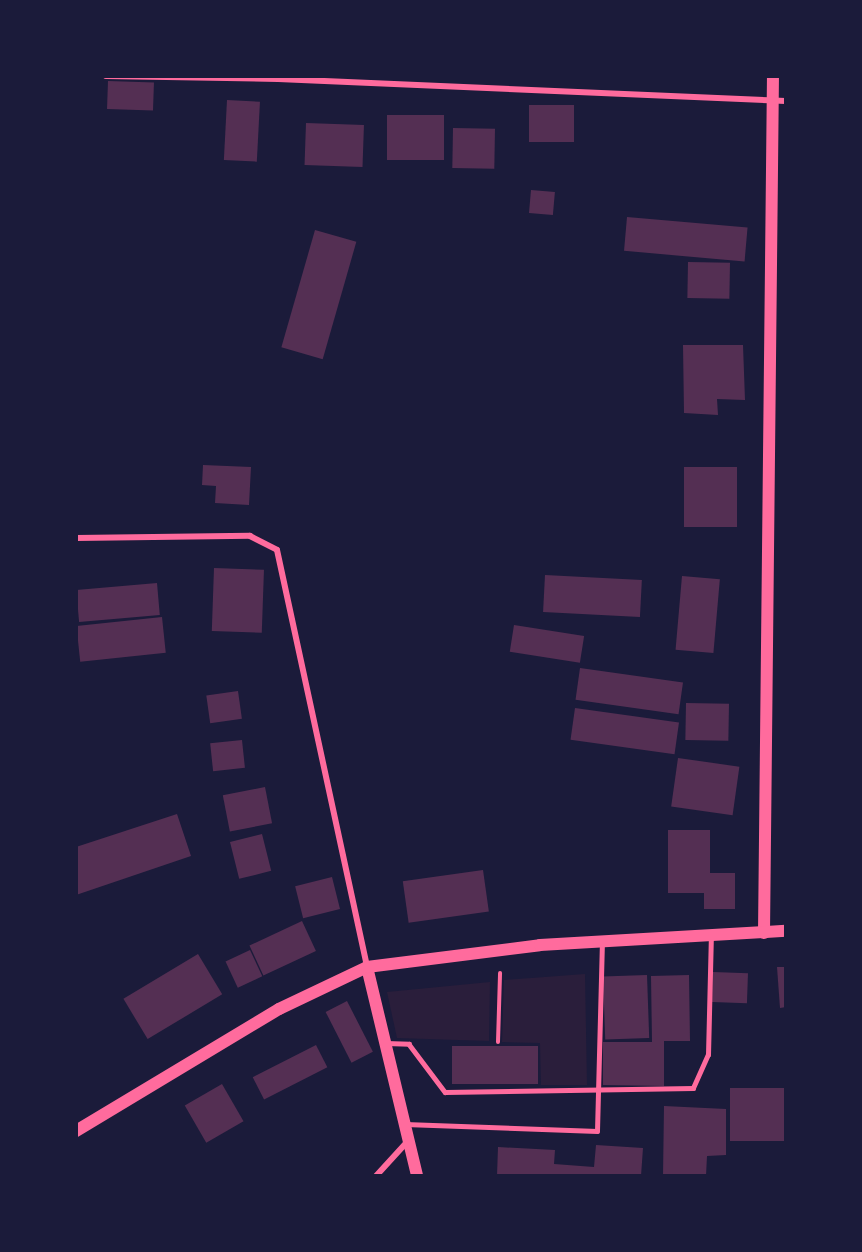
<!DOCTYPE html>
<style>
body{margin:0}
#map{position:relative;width:862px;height:1252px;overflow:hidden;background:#1b1b3a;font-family:"Space Grotesk",sans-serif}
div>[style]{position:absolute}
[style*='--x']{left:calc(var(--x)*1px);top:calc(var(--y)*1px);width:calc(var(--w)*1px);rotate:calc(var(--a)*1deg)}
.green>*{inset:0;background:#2a1e3b}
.building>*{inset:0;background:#542f53;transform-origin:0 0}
.path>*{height:4px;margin:-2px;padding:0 2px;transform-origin:2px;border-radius:2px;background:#ff6b9d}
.service>*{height:4.5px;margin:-2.25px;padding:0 2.25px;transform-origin:2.25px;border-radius:2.25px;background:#ff6b9d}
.minor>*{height:6px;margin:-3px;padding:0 3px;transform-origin:3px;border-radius:3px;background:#ff6b9d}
.secondary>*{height:12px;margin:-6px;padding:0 6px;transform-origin:6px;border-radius:6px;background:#ff6b9d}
span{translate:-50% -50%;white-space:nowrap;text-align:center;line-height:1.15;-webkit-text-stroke:4.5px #1b1b3a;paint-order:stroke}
.frame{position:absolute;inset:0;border:78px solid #1b1b3a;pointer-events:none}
</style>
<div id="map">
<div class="green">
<div style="clip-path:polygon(585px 974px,587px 1085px,541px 1085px,540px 1043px,502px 1042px,504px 980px)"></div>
<div style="clip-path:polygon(490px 982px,489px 1041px,397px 1038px,387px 992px)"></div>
</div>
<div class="building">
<div style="left:108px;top:81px;width:46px;height:28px;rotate:2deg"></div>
<div style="left:227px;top:100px;width:33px;height:60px;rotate:3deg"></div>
<div style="left:529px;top:105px;width:45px;height:37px"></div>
<div style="left:387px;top:115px;width:57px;height:45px"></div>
<div style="left:306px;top:123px;width:58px;height:42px;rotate:2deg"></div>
<div style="left:453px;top:128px;width:42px;height:40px;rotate:1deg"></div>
<div style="left:531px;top:190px;width:24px;height:23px;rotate:5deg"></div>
<div style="left:627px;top:217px;width:121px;height:34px;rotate:5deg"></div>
<div style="left:315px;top:230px;width:43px;height:122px;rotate:16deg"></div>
<div style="left:688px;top:262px;width:42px;height:36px;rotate:1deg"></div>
<div style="clip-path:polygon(683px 345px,743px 345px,745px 400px,717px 399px,718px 415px,684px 413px)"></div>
<div style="clip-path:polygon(203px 465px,251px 467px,249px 505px,215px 503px,216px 486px,202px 485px)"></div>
<div style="left:684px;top:467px;width:53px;height:60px"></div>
<div style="left:214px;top:568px;width:50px;height:63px;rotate:2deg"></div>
<div style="left:545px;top:575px;width:97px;height:37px;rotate:3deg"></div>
<div style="left:682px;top:576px;width:38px;height:74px;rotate:5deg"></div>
<div style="left:157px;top:583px;width:32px;height:81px;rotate:85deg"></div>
<div style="left:162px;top:617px;width:36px;height:86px;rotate:84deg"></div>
<div style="left:514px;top:625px;width:71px;height:27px;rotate:9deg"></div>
<div style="left:580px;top:668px;width:104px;height:32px;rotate:8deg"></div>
<div style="left:238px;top:691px;width:28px;height:32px;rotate:82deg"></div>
<div style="left:686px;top:703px;width:43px;height:37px;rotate:1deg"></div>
<div style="left:575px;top:708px;width:105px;height:32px;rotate:8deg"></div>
<div style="left:242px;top:740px;width:28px;height:32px;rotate:84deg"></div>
<div style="left:678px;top:758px;width:62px;height:49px;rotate:8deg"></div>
<div style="left:265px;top:787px;width:37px;height:43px;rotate:79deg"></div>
<div style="clip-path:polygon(177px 814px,191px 856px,76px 895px,76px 847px)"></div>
<div style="clip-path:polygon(668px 830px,710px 830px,710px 873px,735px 873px,735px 909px,704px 909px,704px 893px,668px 893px)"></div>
<div style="left:262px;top:834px;width:38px;height:33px;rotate:76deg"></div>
<div style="left:483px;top:870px;width:42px;height:81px;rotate:82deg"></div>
<div style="left:332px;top:877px;width:33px;height:38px;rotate:76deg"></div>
<div style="left:302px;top:921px;width:33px;height:58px;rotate:65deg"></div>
<div style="left:250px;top:950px;width:29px;height:27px;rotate:65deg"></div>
<div style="left:198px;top:954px;width:47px;height:87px;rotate:59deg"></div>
<div style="clip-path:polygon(777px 967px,786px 967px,786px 1007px,780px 1008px)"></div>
<div style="left:713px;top:972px;width:35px;height:30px;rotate:2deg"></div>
<div style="left:647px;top:975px;width:63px;height:44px;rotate:88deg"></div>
<div style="clip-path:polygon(689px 975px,690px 1041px,664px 1041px,664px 1086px,603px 1085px,603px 1042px,652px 1042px,651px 976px)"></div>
<div style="left:347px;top:1001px;width:57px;height:24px;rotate:63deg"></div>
<div style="left:316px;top:1045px;width:25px;height:71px;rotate:63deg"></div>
<div style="left:452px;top:1046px;width:86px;height:38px"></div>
<div style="left:222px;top:1084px;width:43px;height:43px;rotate:60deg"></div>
<div style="left:730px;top:1088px;width:56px;height:53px"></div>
<div style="clip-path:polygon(664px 1106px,726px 1109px,726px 1155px,707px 1156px,706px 1176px,663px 1176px)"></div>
<div style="clip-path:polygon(596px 1145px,643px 1148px,641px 1176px,497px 1176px,498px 1147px,555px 1150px,554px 1164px,594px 1167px)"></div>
</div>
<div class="path">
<div style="--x:498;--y:1042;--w:69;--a:-88.3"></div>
</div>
<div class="service">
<div style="--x:386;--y:1043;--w:23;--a:2"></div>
<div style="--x:409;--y:1044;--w:60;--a:53.1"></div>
<div style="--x:445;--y:1092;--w:248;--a:-0.9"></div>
<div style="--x:693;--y:1088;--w:36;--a:-66"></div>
<div style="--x:708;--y:1055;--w:119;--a:-88.6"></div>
<div style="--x:405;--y:1124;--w:192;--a:2.1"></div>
<div style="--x:597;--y:1131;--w:189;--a:-88.5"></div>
</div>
<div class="minor">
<div style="--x:106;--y:76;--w:172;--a:1"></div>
<div style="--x:278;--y:79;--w:508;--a:2.48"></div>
<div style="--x:76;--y:538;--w:174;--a:-0.7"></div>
<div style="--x:250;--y:536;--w:30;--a:27"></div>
<div style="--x:277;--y:550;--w:427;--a:77.8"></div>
<div style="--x:376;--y:1176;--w:46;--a:-47.6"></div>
</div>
<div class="secondary">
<div style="--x:764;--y:933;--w:857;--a:-89.4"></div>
<div style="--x:367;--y:967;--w:215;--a:76.5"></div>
<div style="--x:76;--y:1131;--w:237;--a:-31"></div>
<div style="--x:279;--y:1009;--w:98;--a:-25.5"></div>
<div style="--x:367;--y:967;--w:174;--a:-7.2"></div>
<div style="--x:540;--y:945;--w:246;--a:-3.3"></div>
</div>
<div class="frame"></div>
</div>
